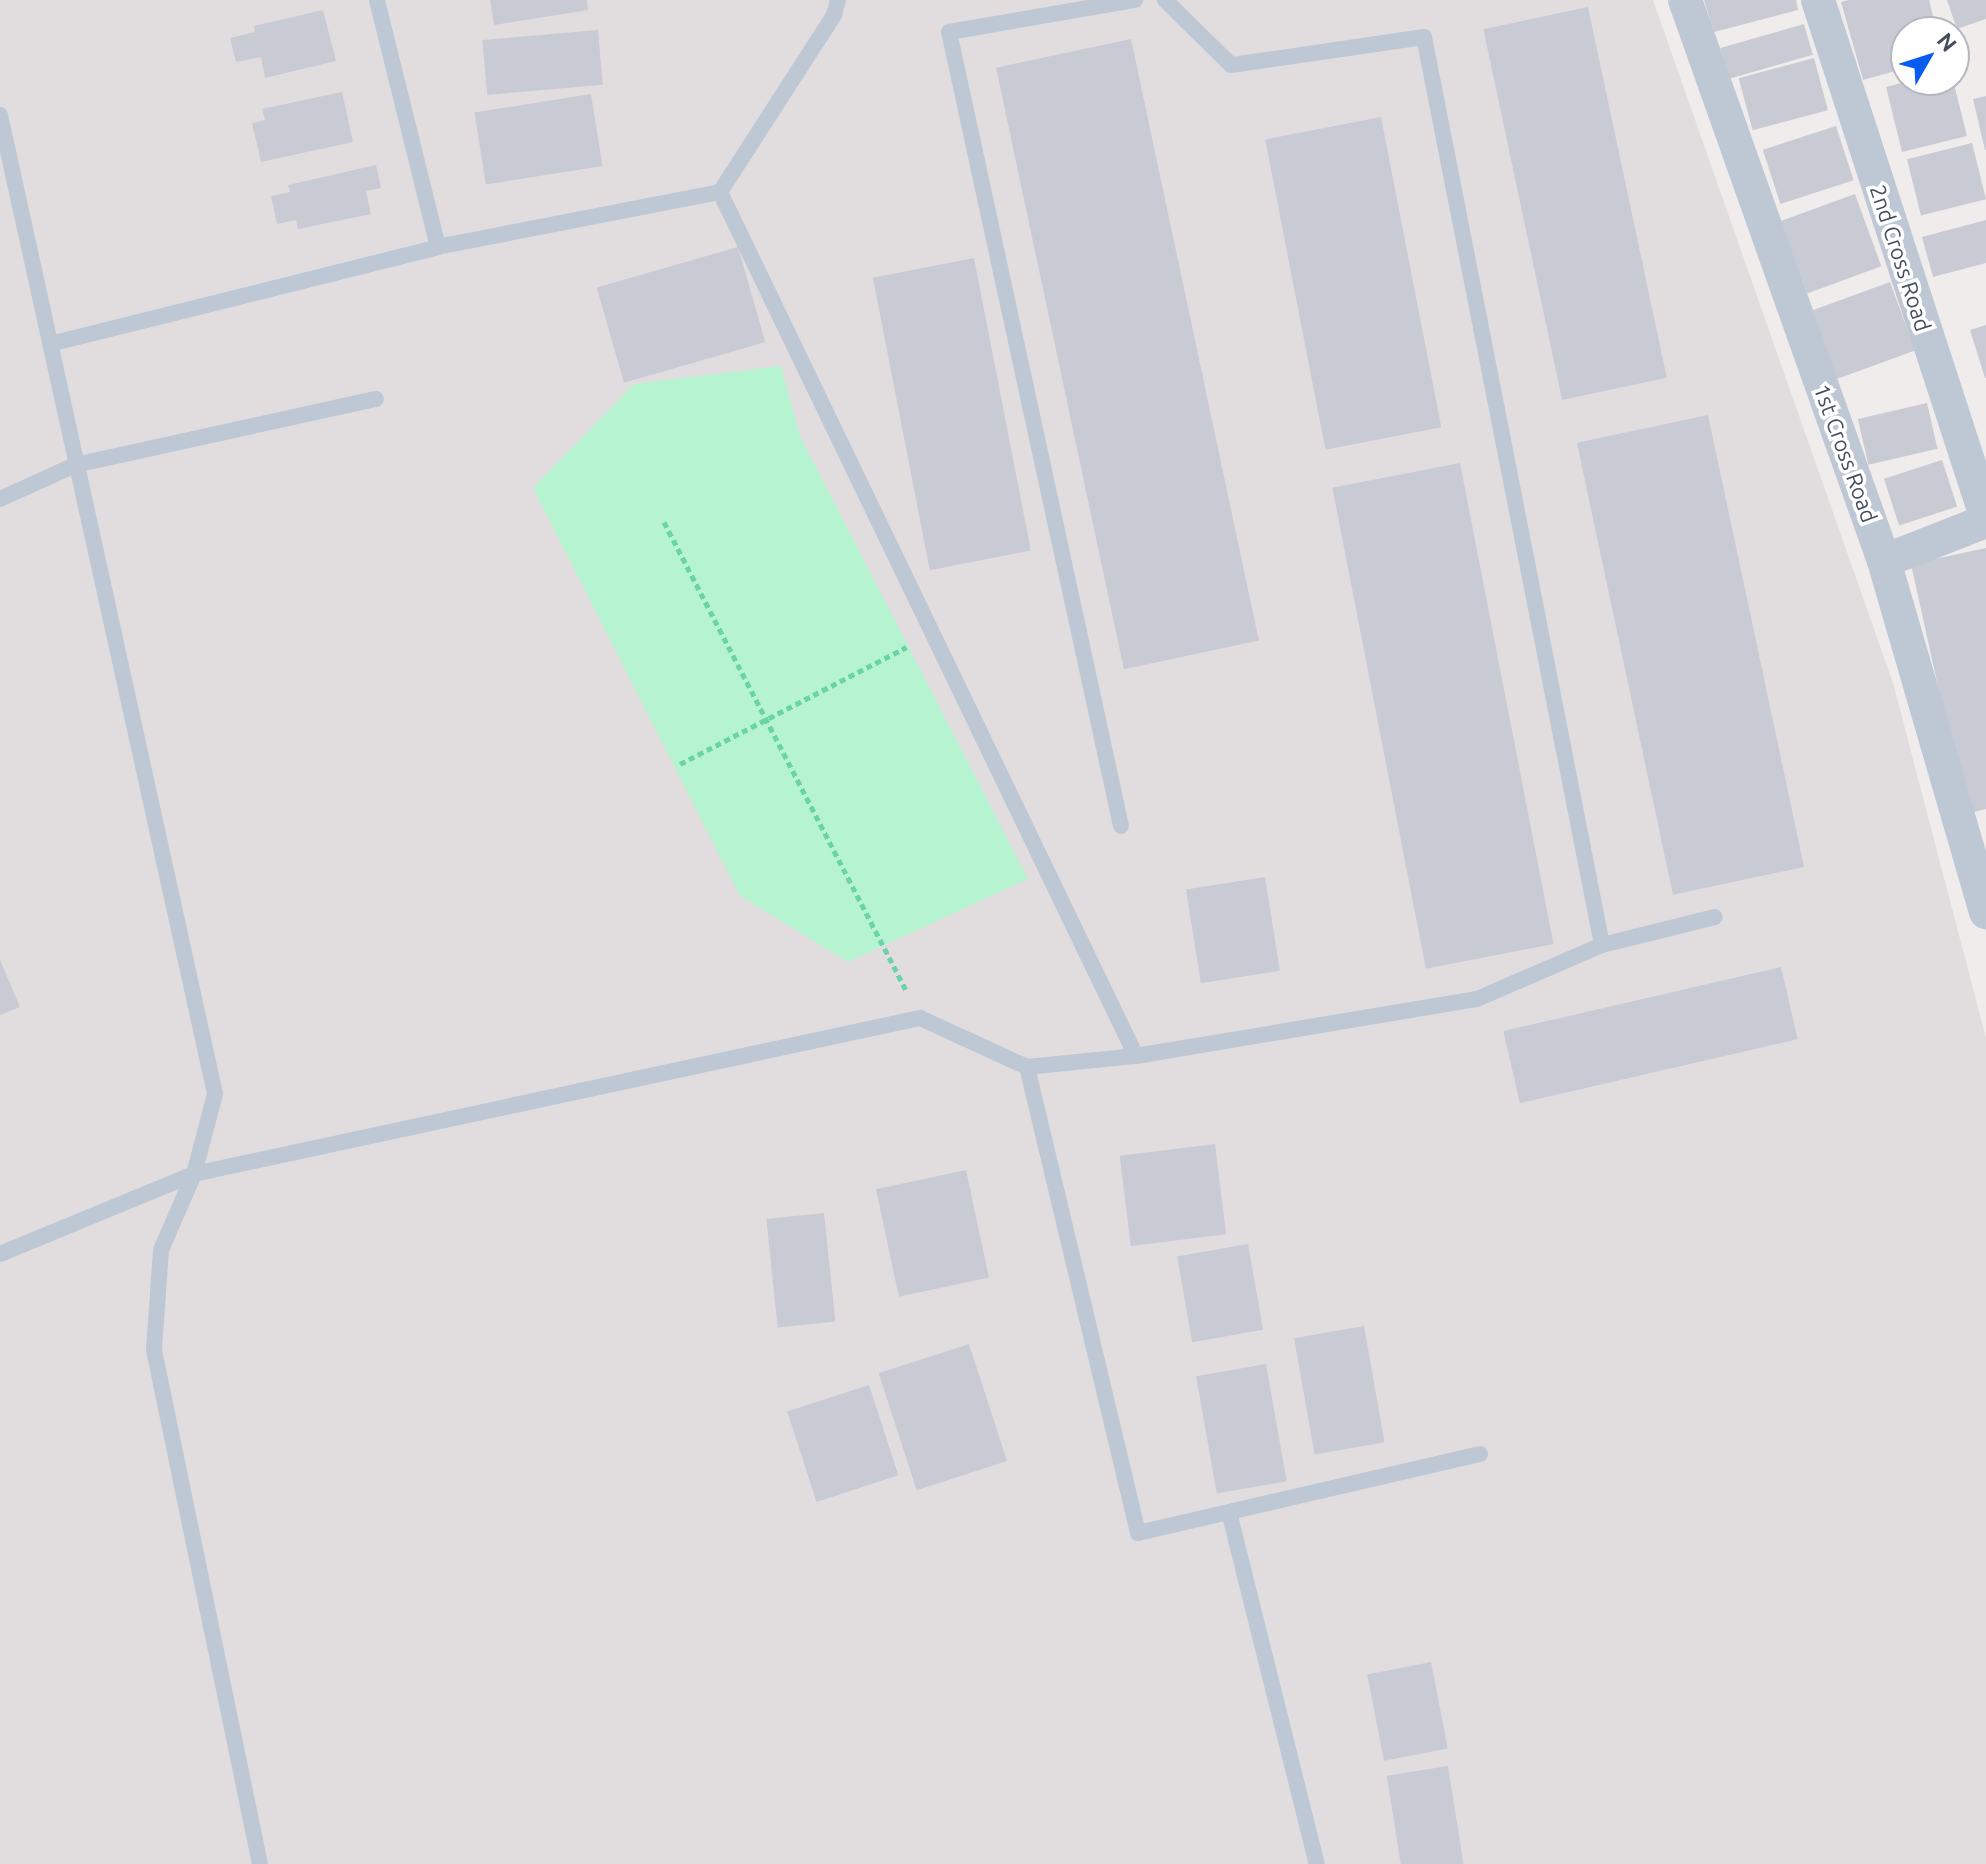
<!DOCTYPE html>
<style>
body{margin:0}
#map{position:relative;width:1986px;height:1864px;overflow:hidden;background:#f0ecec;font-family:Ubuntu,sans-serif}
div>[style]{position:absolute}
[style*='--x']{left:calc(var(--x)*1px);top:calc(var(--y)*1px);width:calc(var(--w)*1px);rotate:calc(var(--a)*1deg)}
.education>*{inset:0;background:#e1ddde}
.green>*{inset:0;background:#b5f3d1}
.building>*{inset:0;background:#c8cbd3;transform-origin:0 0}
.path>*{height:5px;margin-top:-2.5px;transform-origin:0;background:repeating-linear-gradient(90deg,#6ad4a7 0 6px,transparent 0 10px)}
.lane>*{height:16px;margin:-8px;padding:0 8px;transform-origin:8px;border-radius:8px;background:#bec8d4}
.street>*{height:34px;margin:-17px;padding:0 17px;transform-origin:17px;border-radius:17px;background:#bec8d4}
span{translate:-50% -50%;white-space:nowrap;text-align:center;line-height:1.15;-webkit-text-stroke:7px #fff;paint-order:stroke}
.street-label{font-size:22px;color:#434e5c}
.north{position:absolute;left:1890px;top:16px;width:80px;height:80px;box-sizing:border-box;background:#fff;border:2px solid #b4b8be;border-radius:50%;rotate:51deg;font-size:22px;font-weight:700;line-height:32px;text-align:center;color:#434e5c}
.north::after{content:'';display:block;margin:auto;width:28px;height:36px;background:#075bef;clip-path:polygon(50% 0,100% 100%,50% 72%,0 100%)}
</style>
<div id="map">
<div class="education">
<div style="clip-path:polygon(0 0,1653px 0,1893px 683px,1986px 1038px,1986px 1864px,0 1864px)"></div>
</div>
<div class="green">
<div style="clip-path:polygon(781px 366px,800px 436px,1028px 879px,848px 962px,740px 896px,533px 488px,634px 384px)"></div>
</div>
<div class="building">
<div style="clip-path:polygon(490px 0,587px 0,588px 10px,494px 25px)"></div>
<div style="clip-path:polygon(1704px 0,1796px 0,1798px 10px,1714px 32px)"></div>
<div style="clip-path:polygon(1849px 0,1929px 0,1937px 32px,1906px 32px,1906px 68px,1863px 80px,1841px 2px)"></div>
<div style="clip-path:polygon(1947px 0,1986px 0,1986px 19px,1957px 29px)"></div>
<div style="left:1588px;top:7px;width:379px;height:107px;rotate:78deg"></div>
<div style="clip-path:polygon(323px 10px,336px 61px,265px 78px,261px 57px,236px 62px,230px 38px,255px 32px,254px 26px)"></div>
<div style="left:1804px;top:24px;width:32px;height:87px;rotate:74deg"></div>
<div style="left:598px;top:30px;width:55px;height:116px;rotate:85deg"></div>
<div style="left:1131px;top:39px;width:615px;height:138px;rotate:78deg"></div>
<div style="left:1814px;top:58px;width:54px;height:78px;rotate:75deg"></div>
<div style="clip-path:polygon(1913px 80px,1953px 80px,1967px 136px,1902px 152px,1886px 87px)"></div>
<div style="clip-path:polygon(342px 92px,353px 142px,261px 162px,252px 123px,265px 120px,262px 109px)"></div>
<div style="left:591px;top:94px;width:73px;height:118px;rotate:81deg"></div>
<div style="clip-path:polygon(1986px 96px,1986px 150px,1985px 150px,1973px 99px)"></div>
<div style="left:1381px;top:117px;width:316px;height:118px;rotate:79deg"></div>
<div style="left:1836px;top:126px;width:57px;height:77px;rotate:72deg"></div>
<div style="left:1972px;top:143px;width:58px;height:67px;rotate:76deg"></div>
<div style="clip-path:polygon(376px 165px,381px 188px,366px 191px,371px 214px,298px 229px,296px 220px,277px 224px,271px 196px,290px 192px,288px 185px)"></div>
<div style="left:1855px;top:194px;width:77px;height:79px;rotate:70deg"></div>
<div style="clip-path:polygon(1986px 220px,1986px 263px,1933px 277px,1922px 237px)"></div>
<div style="left:738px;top:247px;width:99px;height:147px;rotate:74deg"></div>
<div style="left:974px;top:258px;width:298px;height:103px;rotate:79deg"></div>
<div style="left:1890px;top:282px;width:73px;height:86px;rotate:70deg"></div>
<div style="clip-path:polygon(1986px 325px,1986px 378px,1985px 378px,1970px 330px)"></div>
<div style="left:1927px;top:403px;width:47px;height:71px;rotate:77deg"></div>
<div style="left:1708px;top:415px;width:462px;height:134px;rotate:78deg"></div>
<div style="left:1942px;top:460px;width:49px;height:61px;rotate:72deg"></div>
<div style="left:1460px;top:463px;width:490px;height:130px;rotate:79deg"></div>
<div style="clip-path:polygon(1986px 548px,1986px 809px,1966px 814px,1911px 564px)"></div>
<div style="left:1265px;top:877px;width:95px;height:80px;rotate:81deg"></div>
<div style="clip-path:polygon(0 960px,20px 1007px,0 1015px)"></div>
<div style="left:1781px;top:967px;width:74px;height:285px;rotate:77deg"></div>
<div style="left:1215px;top:1144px;width:91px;height:96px;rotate:83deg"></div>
<div style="left:966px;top:1170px;width:110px;height:92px;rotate:78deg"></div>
<div style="left:824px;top:1213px;width:109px;height:58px;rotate:84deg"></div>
<div style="left:1248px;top:1244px;width:87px;height:72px;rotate:80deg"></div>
<div style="left:1364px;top:1326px;width:118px;height:71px;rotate:80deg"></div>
<div style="left:969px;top:1344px;width:123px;height:95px;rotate:72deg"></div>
<div style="left:1266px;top:1364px;width:119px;height:71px;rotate:80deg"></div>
<div style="left:869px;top:1385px;width:95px;height:86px;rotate:72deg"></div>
<div style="left:1431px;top:1662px;width:88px;height:65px;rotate:79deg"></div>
<div style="left:1448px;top:1766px;width:99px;height:62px;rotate:81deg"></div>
</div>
<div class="path">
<div style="--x:664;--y:522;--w:529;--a:62.66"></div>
<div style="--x:680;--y:764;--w:255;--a:-27.3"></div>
</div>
<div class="lane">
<div style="--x:0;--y:115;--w:1002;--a:77.61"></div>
<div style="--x:215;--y:1094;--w:83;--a:104.7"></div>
<div style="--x:194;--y:1174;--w:83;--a:113.5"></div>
<div style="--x:161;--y:1250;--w:100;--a:94"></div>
<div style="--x:154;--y:1350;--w:525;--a:78.35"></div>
<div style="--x:720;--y:192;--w:211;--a:-57.2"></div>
<div style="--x:834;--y:15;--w:16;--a:-75"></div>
<div style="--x:50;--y:344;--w:400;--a:-14"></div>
<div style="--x:0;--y:499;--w:82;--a:-24.4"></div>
<div style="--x:75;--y:465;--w:308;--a:-12.4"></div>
<div style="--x:1121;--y:826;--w:812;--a:-102.22"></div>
<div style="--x:949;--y:32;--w:189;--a:-9.8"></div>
<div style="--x:1602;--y:945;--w:116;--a:-13.9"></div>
<div style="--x:1136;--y:1056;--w:346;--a:-9.5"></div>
<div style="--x:1477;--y:999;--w:136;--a:-23.4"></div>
<div style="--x:1602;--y:945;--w:925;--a:-101.09"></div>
<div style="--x:1424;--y:37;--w:195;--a:171.7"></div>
<div style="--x:1231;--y:65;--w:93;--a:-135.4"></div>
<div style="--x:1027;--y:1067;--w:479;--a:76.6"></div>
<div style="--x:1138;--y:1533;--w:351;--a:-13"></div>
<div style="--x:0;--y:1254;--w:210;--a:-22.4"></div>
<div style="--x:194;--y:1174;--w:743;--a:-12.13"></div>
<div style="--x:920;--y:1018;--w:118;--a:24.6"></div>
<div style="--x:1027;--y:1067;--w:110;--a:-5.8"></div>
<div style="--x:1136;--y:1056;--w:959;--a:-115.71"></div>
<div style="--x:720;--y:192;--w:287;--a:169"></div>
<div style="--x:438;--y:247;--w:254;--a:-103.9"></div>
<div style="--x:1229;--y:1512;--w:363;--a:76"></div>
</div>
<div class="street">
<div style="--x:1685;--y:0;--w:595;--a:70.47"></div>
<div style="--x:1884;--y:561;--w:366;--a:73.8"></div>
<div style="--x:1818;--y:0;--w:543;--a:71.97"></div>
<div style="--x:1884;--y:561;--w:110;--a:-21.4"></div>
</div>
<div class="street-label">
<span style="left:1901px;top:258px;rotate:72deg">2nd Cross Road</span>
<span style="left:1846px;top:453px;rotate:70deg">1st Cross Road</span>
</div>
<div class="north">N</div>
</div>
